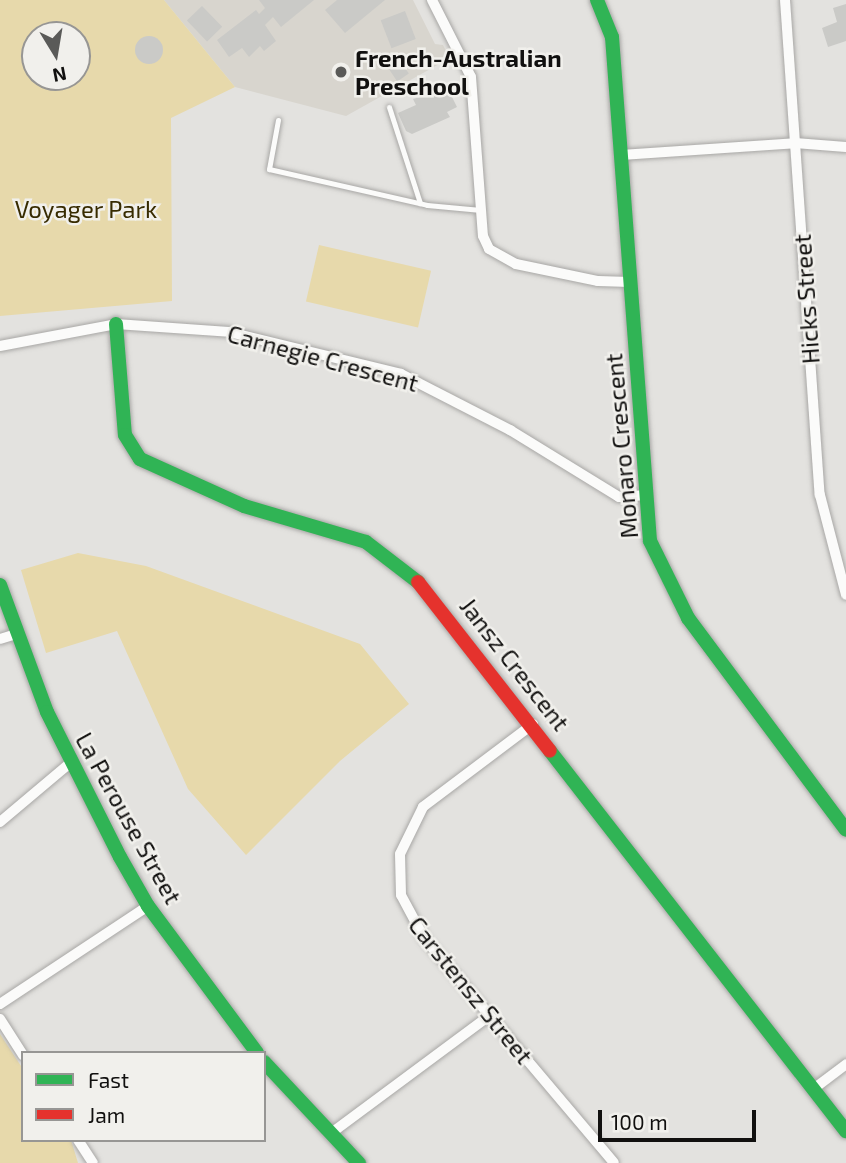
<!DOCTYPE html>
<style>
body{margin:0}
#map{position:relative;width:846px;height:1163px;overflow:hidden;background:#e3e2df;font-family:"Exo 2",sans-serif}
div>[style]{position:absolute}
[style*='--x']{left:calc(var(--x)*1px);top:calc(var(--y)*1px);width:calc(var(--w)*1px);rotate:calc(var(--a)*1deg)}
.built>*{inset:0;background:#d8d5ce}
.green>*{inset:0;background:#e7d9ab;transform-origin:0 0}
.building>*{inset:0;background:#cacac7;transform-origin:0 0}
.round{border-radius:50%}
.roads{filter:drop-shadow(0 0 2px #a8a7a5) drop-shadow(0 0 2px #a8a7a5)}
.lane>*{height:5px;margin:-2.5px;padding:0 2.5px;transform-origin:2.5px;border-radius:2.5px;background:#fbfbfa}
.street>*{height:10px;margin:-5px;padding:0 5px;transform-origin:5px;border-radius:5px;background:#fbfbfa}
.fast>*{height:14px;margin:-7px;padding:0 7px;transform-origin:7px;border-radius:7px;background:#30b455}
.jam>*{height:14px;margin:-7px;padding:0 7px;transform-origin:7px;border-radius:7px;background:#e5322d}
.dots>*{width:19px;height:19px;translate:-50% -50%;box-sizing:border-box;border:4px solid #f1f0ec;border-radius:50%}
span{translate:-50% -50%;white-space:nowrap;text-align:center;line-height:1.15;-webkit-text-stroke:5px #f1f0ec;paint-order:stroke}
.poi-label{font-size:24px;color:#11100f;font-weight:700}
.left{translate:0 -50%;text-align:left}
.park-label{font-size:24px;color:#372b00}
.street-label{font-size:24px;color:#11100f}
.legend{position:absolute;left:21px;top:1051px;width:245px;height:91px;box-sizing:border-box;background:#f1f0ec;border:2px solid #979694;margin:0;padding:9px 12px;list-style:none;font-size:21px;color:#11100f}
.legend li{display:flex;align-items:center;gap:14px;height:35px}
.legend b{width:35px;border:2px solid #979694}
.north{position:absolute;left:21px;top:21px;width:70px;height:70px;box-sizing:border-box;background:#f1f0ec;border:2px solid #979694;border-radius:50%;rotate:169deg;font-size:19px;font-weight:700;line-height:28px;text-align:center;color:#11100f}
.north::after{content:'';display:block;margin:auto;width:24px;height:32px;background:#5a5a58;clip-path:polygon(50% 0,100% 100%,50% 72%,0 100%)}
.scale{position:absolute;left:598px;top:1110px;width:158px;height:32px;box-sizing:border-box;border:4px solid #11100f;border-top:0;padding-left:9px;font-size:21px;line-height:24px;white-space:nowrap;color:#11100f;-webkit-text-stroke:5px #f1f0ec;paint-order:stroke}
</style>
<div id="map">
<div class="built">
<div style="clip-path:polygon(164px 0,413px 0,435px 44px,443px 45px,450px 58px,346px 116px,235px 87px)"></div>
</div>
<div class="green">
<div style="clip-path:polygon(evenodd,0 0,164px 0,235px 87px,171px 118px,172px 301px,0 316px,0 0,77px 35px,77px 77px,35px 77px,35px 35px,77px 35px)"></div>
<div style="left:319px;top:245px;width:115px;height:58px;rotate:13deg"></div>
<div style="clip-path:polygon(78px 553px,146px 566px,360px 644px,409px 704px,340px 761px,246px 855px,188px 789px,117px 631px,46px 653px,21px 570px)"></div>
<div style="clip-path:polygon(0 1034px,23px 1069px,23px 1140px,71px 1140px,78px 1163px,0 1163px)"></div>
</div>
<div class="building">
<div style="clip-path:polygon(259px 0,314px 0,281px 27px,273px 17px,265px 25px,276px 41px,264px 51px,260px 46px,249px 57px,242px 48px,229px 57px,217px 40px,256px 10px,259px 14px,265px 8px)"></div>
<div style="clip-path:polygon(337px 0,385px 0,345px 33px,325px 10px)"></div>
<div style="clip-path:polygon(846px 4px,846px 41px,828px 47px,822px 28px,837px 22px,833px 8px)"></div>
<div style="left:202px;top:6px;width:29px;height:21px;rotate:46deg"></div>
<div style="left:405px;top:11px;width:30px;height:26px;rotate:69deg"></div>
<div class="round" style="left:135px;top:36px;width:28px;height:28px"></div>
<div style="left:401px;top:62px;width:14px;height:14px;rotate:56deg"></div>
<div style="clip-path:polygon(448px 89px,457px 107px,447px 112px,450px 117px,412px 134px,406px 131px,398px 113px,416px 105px,413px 99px)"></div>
</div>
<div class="roads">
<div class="lane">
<div style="--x:389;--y:107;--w:101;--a:72.1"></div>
<div style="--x:278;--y:120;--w:50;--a:100.4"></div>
<div style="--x:269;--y:169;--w:162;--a:12.8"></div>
<div style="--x:427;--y:205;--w:54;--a:5.3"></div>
</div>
<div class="street">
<div style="--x:432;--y:0;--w:86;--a:63.1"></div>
<div style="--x:471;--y:77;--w:159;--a:85.7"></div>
<div style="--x:483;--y:236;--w:14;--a:65"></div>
<div style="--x:489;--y:249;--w:31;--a:29"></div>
<div style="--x:516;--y:264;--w:84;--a:11.7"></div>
<div style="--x:598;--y:281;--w:32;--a:2"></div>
<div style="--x:785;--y:0;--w:496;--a:86"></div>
<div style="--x:820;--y:495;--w:103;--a:75.4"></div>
<div style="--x:621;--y:155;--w:174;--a:-3.9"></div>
<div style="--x:795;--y:143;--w:51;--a:4.5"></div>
<div style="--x:0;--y:346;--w:118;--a:-10.7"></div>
<div style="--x:116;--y:324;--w:113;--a:4"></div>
<div style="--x:229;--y:332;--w:177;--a:13.7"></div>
<div style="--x:401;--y:374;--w:123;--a:27.2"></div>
<div style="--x:510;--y:430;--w:128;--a:31.6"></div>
<div style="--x:619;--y:497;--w:28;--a:-4"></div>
<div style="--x:0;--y:639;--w:17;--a:-17"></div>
<div style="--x:533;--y:724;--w:138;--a:143"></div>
<div style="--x:423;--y:807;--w:52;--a:116.1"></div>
<div style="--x:400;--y:854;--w:41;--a:88.6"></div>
<div style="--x:401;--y:895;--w:49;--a:61.9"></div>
<div style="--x:424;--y:938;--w:294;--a:49.8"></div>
<div style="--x:0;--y:822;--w:92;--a:-40.1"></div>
<div style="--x:0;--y:1004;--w:178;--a:-33.5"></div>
<div style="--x:0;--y:1019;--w:43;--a:57.4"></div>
<div style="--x:816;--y:1087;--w:38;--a:-37"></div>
<div style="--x:330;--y:1134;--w:198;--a:-36.6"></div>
<div style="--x:78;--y:1140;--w:27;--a:57"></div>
</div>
<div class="fast">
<div style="--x:597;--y:0;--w:40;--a:68"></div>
<div style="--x:612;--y:37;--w:505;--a:85.69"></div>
<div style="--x:650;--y:541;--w:86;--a:63.7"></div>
<div style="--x:688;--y:618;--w:264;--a:53.3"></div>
<div style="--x:116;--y:324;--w:111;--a:85.4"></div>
<div style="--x:125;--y:435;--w:28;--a:58"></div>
<div style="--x:140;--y:459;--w:114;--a:24.3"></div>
<div style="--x:244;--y:506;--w:127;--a:16.4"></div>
<div style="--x:366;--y:542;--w:66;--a:37.6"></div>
<div style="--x:0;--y:585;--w:135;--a:69.7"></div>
<div style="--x:47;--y:712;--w:162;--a:63.3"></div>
<div style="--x:120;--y:857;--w:56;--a:60.3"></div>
<div style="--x:148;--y:906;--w:183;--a:53.4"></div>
<div style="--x:550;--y:751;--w:482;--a:52.1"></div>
<div style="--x:264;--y:1062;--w:139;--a:46.8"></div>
</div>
<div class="jam">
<div style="--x:418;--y:582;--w:214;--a:52"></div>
</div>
</div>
<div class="dots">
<div style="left:341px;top:72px;background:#5a5a58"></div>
</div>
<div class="poi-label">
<span class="left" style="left:355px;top:72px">French-Australian<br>Preschool</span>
</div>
<div class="park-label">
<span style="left:86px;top:209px">Voyager Park</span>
</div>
<div class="street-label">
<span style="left:806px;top:299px;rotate:-94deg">Hicks Street</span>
<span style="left:323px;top:358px;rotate:15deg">Carnegie Crescent</span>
<span style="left:621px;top:446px;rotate:-95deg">Monaro Crescent</span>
<span style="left:515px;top:664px;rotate:52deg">Jansz Crescent</span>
<span style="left:129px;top:818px;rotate:61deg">La Perouse Street</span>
<span style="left:471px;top:990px;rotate:51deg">Carstensz Street</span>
</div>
<ul class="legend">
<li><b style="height:9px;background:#30b455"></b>Fast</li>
<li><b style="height:9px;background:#e5322d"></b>Jam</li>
</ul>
<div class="north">N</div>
<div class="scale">100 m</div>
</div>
